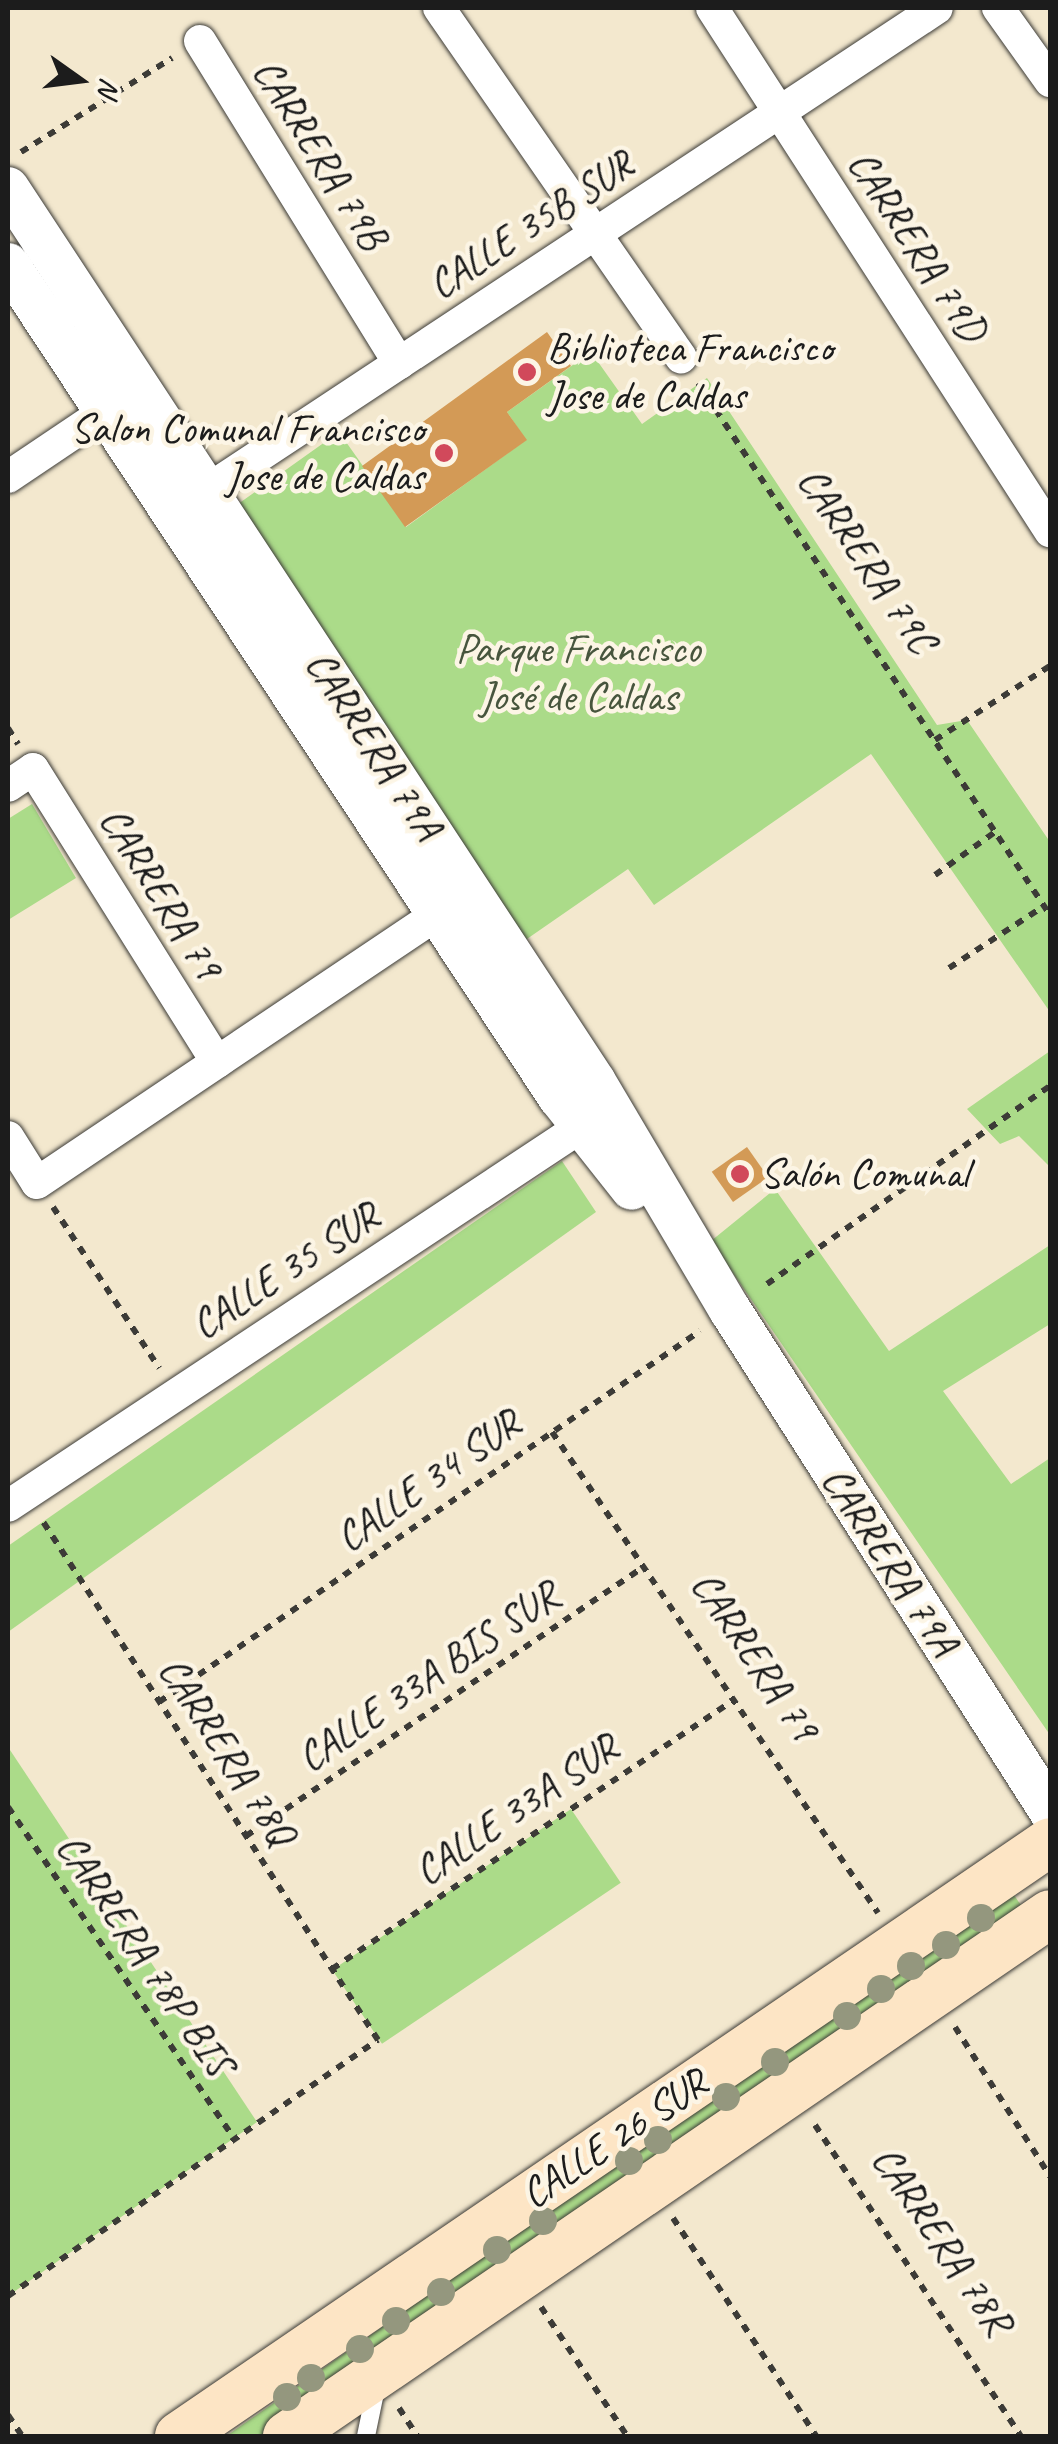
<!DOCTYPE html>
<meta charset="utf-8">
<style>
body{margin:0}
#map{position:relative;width:1058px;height:2444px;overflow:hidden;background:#f3e8ce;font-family:Caveat,sans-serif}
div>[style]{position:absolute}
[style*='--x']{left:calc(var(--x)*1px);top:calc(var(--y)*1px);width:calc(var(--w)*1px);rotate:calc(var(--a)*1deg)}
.green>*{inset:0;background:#abdb89;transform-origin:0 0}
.building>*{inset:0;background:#d39a56;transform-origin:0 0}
.path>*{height:6px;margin-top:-3px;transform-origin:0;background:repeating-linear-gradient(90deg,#3c3b37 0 8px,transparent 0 16px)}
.roads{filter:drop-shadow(0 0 2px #3c3b37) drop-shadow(0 0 2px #3c3b37)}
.service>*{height:18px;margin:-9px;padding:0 9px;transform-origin:9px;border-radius:9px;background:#fff}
.minor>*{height:32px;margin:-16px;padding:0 16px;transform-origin:16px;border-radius:16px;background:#fff}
.tertiary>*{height:42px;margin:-21px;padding:0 21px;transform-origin:21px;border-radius:21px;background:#fff}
.secondary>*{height:48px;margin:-24px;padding:0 24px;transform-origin:24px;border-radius:24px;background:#fde5c5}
.trees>*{width:28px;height:28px;margin:-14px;border-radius:50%;background:#94977e}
.dots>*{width:28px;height:28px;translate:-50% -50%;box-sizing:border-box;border:5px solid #fcf5e5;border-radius:50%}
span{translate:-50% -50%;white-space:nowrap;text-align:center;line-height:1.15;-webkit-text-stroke:9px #fcf5e5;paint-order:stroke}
.street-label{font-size:42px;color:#1c1c1c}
.poi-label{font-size:42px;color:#1c1c1c}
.left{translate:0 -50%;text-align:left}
.right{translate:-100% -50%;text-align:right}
.park-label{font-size:42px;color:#47553d}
.frame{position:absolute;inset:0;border:10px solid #1c1c1c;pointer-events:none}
.north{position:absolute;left:30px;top:30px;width:100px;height:100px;-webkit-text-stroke:8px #fcf5e5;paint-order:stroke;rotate:104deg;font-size:28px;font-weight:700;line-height:40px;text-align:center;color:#1c1c1c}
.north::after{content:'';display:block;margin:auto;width:35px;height:45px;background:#1c1c1c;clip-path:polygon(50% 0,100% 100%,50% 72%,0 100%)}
</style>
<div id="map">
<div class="green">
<div style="clip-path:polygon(591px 352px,642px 424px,707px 378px,937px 725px,967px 720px,1050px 842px,1050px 1012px,871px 754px,654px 905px,628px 869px,524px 941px,231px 509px,339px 432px,406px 527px,526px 440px,507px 412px)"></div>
<div style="clip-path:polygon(32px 804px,76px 878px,8px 920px,8px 819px)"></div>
<div style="clip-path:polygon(1050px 1051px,1050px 1167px,1019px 1136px,1000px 1144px,967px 1109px)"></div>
<div style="clip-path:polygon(562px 1161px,596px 1212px,8px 1632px,8px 1546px)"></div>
<div style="clip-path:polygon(775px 1189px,889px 1351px,1050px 1245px,1050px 1324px,943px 1391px,1011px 1484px,1050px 1458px,1050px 1735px,711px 1241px)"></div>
<div style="clip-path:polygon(8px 1747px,257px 2122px,8px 2296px)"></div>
<div style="left:571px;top:1809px;width:89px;height:288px;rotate:56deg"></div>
<div style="left:1009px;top:1888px;width:21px;height:969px;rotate:55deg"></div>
</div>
<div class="building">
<div style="clip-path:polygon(547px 332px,571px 366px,507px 412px,527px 440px,405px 527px,362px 466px)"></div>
<div style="left:747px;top:1147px;width:37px;height:43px;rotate:55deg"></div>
</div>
<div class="path">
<div style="--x:21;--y:152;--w:178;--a:-31.9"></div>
<div style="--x:698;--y:383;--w:638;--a:56.51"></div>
<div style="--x:8;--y:728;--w:19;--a:58"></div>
<div style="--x:935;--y:740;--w:137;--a:-32.8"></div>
<div style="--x:935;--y:875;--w:74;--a:-35.6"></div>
<div style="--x:949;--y:968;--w:113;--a:-33.1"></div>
<div style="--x:53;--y:1207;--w:193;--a:56.6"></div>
<div style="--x:767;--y:1284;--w:345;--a:-35"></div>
<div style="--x:552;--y:1432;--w:581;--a:55.87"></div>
<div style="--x:159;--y:1702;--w:656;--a:-34.44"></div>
<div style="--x:8;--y:1807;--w:401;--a:55.7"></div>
<div style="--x:246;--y:1836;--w:480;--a:-34.1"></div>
<div style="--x:332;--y:1969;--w:484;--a:-33.8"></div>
<div style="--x:955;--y:2027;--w:177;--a:57.5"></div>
<div style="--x:815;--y:2125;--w:373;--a:56.5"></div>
<div style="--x:673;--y:2218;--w:261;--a:56.7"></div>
<div style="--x:8;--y:2296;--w:450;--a:-34.7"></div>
<div style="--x:378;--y:2040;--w:619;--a:-122.87"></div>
<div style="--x:541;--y:2307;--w:155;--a:56.3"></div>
<div style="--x:399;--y:2408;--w:33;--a:57"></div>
<div style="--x:8;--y:2415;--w:25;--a:56"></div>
</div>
<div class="roads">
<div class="service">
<div style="--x:366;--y:2436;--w:54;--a:-78.3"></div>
</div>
<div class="minor">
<div style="--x:439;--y:8;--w:425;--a:55.3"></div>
<div style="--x:712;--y:8;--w:623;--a:57.13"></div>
<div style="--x:998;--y:8;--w:90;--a:54.5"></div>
<div style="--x:200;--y:41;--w:379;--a:58.3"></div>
<div style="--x:8;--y:477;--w:140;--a:-33.9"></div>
<div style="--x:189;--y:502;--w:896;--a:-33.44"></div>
<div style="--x:8;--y:786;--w:30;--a:-34"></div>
<div style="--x:33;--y:769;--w:346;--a:57.9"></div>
<div style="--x:8;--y:1137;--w:54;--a:57.8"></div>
<div style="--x:37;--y:1183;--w:506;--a:-33.88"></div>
<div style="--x:8;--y:1506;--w:712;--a:-33.49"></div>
</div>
<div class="tertiary">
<div style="--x:8;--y:188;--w:1069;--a:56.71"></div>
<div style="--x:595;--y:1082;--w:265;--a:59.4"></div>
<div style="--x:730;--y:1310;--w:594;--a:57.43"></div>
<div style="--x:8;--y:264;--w:999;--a:56.52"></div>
<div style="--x:559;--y:1097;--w:117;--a:51.6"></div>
</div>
<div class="secondary">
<div style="--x:179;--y:2436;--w:1054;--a:-34.29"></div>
<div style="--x:287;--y:2436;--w:924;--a:-34.38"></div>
</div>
</div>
<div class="trees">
<div style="left:981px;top:1918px"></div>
<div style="left:946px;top:1945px"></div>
<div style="left:911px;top:1966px"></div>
<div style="left:881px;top:1989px"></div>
<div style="left:847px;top:2016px"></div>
<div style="left:775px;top:2062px"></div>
<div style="left:726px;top:2097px"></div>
<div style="left:658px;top:2140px"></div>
<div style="left:629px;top:2161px"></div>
<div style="left:543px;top:2221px"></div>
<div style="left:497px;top:2250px"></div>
<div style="left:441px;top:2292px"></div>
<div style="left:396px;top:2321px"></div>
<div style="left:360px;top:2349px"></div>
<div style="left:311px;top:2378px"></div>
<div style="left:287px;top:2397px"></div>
</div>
<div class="dots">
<div style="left:527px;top:372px;background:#d1495b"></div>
<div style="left:444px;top:453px;background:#d1495b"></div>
<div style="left:740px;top:1174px;background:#d1495b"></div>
</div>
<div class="street-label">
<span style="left:320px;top:154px;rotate:58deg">CARRERA 79B</span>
<span style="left:531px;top:225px;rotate:-33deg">CALLE 35B SUR</span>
<span style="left:917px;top:246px;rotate:57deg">CARRERA 79D</span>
<span style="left:867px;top:560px;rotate:56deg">CARRERA 79C</span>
<span style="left:374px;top:745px;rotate:57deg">CARRERA 79A</span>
<span style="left:161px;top:893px;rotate:58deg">CARRERA 79</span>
<span style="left:285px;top:1271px;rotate:-33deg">CALLE 35 SUR</span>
<span style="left:428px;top:1481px;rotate:-35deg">CALLE 34 SUR</span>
<span style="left:890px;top:1561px;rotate:57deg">CARRERA 79A</span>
<span style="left:755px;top:1656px;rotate:56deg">CARRERA 79</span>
<span style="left:428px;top:1677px;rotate:-34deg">CALLE 33A BIS SUR</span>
<span style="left:227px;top:1751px;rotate:57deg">CARRERA 78Q</span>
<span style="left:516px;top:1810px;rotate:-34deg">CALLE 33A SUR</span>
<span style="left:145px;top:1955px;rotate:56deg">CARRERA 78P BIS</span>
<span style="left:614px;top:2139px;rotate:-34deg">CALLE 26 SUR</span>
<span style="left:942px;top:2240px;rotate:56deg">CARRERA 78R</span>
</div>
<div class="poi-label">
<span class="left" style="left:547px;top:372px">Biblioteca Francisco<br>Jose de Caldas</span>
<span class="right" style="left:424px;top:453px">Salon Comunal Francisco<br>Jose de Caldas</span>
<span class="left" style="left:760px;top:1174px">Salón Comunal</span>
</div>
<div class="park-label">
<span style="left:578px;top:673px">Parque Francisco<br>José de Caldas</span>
</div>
<div class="frame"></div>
<div class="north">N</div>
</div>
